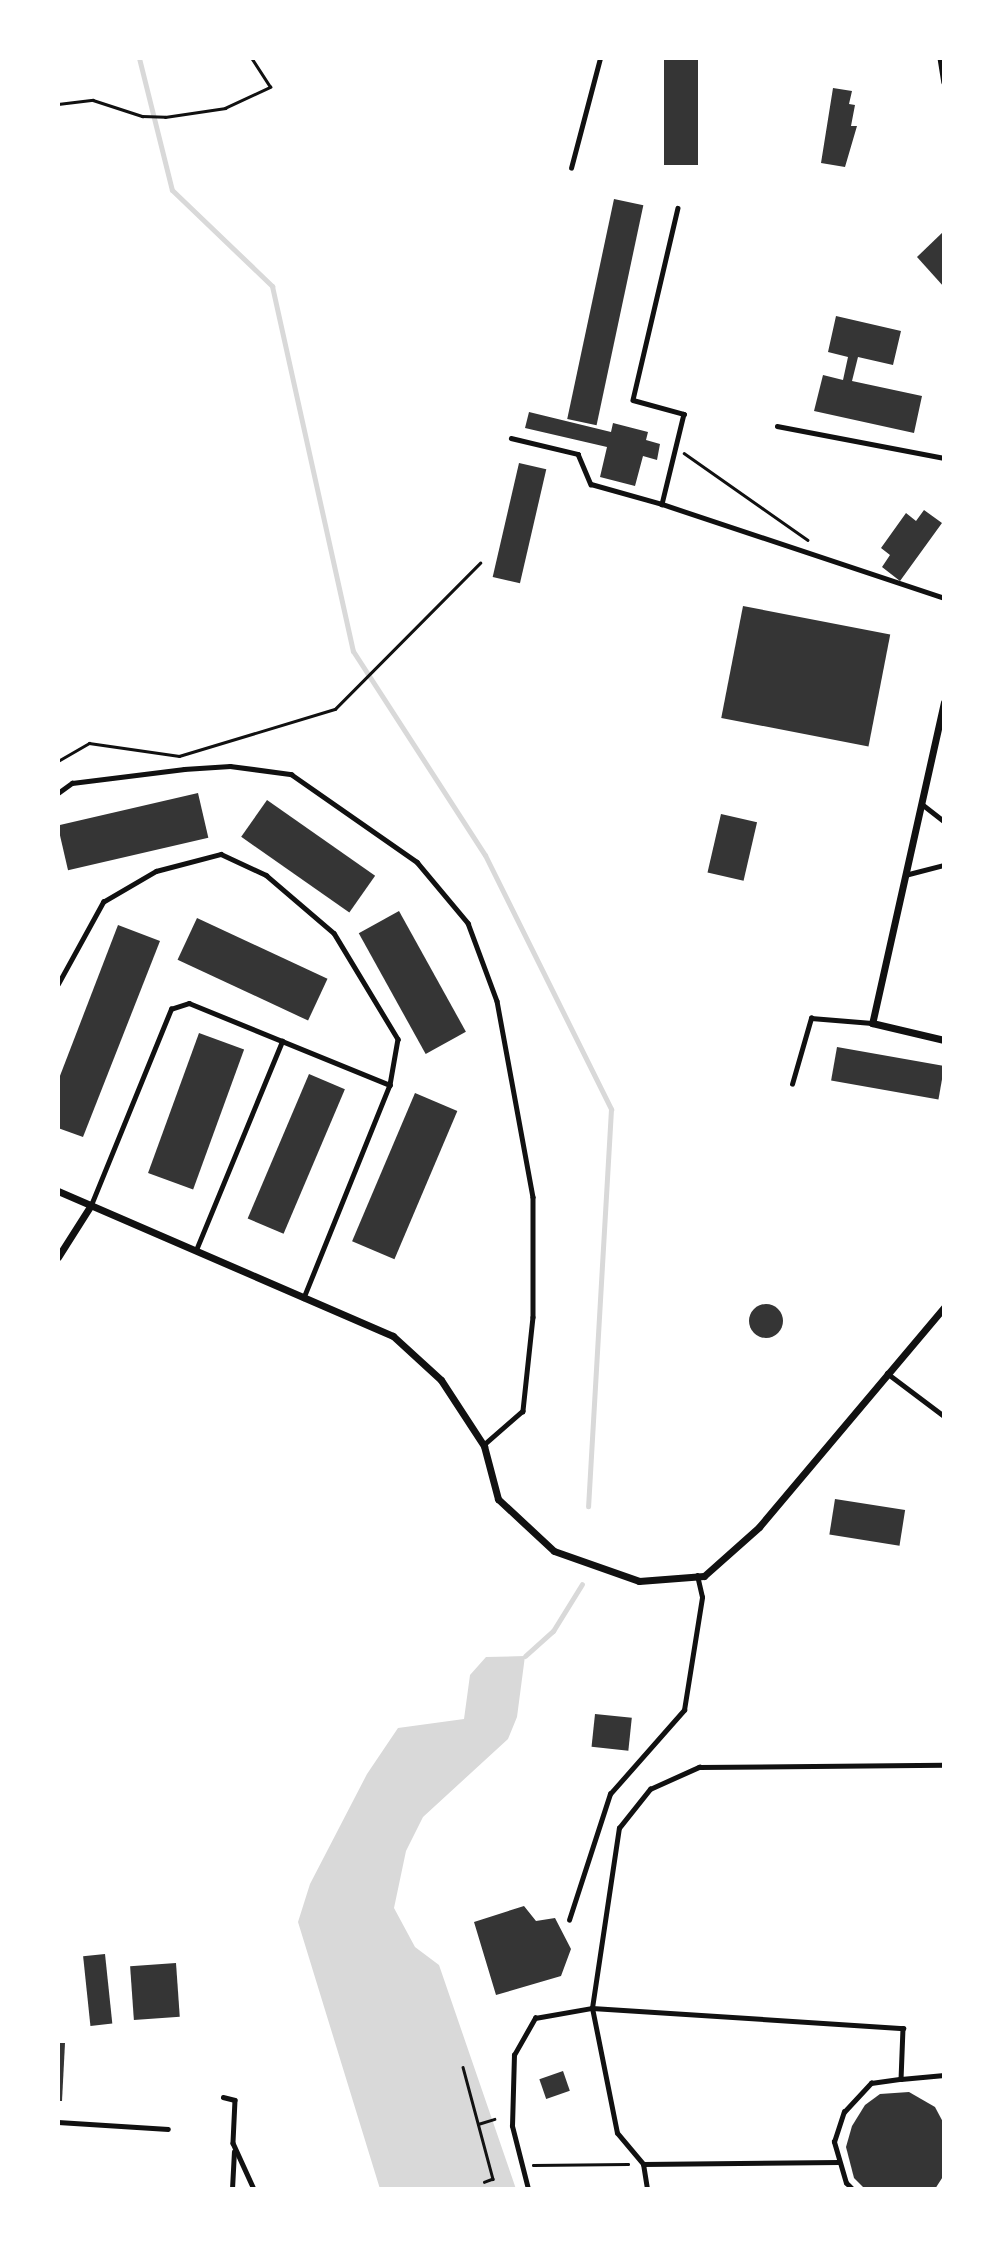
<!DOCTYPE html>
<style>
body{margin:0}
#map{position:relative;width:1002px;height:2247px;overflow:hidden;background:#fff;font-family:"Playfair Display",serif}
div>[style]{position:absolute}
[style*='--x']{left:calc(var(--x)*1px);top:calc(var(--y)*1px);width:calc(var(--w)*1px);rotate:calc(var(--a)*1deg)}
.water>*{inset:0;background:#d9d9d9}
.stream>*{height:5px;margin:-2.5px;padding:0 2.5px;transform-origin:2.5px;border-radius:2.5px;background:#d9d9d9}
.building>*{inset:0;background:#353535;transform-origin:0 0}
.round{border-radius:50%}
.path>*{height:2.5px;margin:-1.25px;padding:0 1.25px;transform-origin:1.25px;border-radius:1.25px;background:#111}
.service>*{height:4.5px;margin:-2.25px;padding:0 2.25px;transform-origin:2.25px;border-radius:2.25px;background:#111}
.minor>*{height:7px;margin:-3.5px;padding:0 3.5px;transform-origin:3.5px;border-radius:3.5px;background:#111}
span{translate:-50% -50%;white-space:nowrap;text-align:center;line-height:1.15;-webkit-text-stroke:6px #fff;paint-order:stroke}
.frame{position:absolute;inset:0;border:60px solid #fff;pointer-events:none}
</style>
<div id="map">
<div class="water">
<div style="clip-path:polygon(525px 1656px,517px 1717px,508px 1739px,423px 1817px,406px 1851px,394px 1908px,415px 1947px,439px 1965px,516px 2189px,380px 2189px,298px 1922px,310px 1884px,367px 1774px,398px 1728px,464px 1719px,470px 1675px,486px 1657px)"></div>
</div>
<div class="stream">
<div style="--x:139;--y:58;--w:136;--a:76"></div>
<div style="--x:172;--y:190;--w:139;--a:43.8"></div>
<div style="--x:272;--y:286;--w:374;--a:77.5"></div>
<div style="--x:353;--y:651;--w:243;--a:57.1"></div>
<div style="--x:485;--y:855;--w:284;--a:63.6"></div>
<div style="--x:611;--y:1109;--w:398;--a:93.3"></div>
<div style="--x:525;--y:1656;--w:38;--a:-42"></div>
<div style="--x:553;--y:1631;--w:55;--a:-58.3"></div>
</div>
<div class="building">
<div style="left:664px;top:58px;width:34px;height:107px"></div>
<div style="clip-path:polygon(833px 88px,852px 91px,849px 104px,855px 105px,851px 126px,857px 126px,845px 167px,821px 163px)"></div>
<div style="left:614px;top:199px;width:30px;height:225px;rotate:12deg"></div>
<div style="clip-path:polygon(944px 231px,944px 287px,917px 257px)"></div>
<div style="clip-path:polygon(836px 316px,901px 331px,893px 365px,858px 357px,852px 381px,922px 396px,914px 433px,814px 411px,823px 375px,843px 380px,848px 357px,828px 352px)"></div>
<div style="clip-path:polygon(529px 412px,611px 432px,613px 423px,648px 432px,646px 440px,660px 444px,657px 460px,643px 456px,635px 486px,600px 477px,607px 447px,525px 428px)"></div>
<div style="left:519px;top:463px;width:28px;height:117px;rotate:13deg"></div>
<div style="clip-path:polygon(924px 510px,942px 523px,900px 581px,882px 567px,890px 555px,881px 548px,906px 513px,916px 521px)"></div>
<div style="left:743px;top:606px;width:150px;height:114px;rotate:11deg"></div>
<div style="left:198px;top:793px;width:46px;height:144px;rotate:77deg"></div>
<div style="left:267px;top:800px;width:132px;height:45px;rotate:35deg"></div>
<div style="left:721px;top:814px;width:37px;height:60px;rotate:13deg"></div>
<div style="left:399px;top:911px;width:138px;height:46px;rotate:61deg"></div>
<div style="left:197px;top:918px;width:144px;height:46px;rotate:25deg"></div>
<div style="clip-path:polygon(118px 925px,160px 941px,83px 1137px,58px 1128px,58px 1081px)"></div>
<div style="left:199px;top:1033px;width:48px;height:149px;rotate:20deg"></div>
<div style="left:837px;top:1047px;width:109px;height:34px;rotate:10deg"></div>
<div style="left:309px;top:1074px;width:39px;height:157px;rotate:23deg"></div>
<div style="left:415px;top:1093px;width:46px;height:161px;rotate:23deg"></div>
<div class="round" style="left:749px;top:1304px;width:34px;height:34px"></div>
<div style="left:835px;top:1499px;width:71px;height:36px;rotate:9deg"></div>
<div style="left:595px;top:1714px;width:37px;height:33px;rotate:6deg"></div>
<div style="clip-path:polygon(524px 1906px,536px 1921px,555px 1918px,571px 1949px,561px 1976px,496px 1995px,474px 1922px)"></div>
<div style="left:105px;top:1954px;width:70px;height:22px;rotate:84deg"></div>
<div style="left:176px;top:1963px;width:54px;height:46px;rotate:86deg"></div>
<div style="clip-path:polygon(58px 2043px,65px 2043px,62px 2101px,58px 2101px)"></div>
<div style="left:563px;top:2071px;width:21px;height:25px;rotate:71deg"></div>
<div style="clip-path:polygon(909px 2092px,935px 2107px,944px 2124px,944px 2175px,935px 2189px,865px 2189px,854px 2178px,846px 2147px,852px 2126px,865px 2105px,880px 2094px)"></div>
</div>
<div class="path">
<div style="--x:58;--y:104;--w:35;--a:-7"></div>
<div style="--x:93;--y:100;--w:52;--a:18.1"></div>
<div style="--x:142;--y:116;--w:23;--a:2"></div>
<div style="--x:165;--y:117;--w:61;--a:-8.5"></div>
<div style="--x:225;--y:108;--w:50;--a:-25"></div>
<div style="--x:270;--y:87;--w:35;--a:-123"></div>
<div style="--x:684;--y:453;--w:151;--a:35.1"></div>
<div style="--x:58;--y:761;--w:36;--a:-30"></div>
<div style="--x:89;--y:743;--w:91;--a:8.2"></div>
<div style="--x:179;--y:756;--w:163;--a:-16.8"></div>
<div style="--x:335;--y:709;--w:206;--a:-45.2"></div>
<div style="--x:463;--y:2067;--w:116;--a:75"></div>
<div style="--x:493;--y:2179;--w:9;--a:159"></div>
<div style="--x:478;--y:2124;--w:17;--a:-17"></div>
<div style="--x:533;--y:2165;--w:95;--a:-0.6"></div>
</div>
<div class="service">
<div style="--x:940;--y:58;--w:24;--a:81"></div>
<div style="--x:571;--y:168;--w:114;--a:-75.2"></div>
<div style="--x:678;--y:208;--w:197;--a:103.2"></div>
<div style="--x:633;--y:400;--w:53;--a:15.4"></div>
<div style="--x:684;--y:414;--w:93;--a:103.7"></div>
<div style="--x:662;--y:504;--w:297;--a:18.4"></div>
<div style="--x:777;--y:426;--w:170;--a:10.8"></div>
<div style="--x:511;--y:438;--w:69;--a:13.4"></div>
<div style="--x:578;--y:454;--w:33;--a:67"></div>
<div style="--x:591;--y:484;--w:74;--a:15.7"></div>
<div style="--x:58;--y:793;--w:17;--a:-36"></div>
<div style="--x:72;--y:783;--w:113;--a:-7.1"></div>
<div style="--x:184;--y:769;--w:46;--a:-3.7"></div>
<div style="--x:230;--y:766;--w:62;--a:7.5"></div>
<div style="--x:291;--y:774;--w:154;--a:34.9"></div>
<div style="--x:417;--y:862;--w:80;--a:50.1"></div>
<div style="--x:468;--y:923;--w:83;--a:69.6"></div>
<div style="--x:497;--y:1001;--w:199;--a:79.6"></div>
<div style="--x:533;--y:1197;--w:120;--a:90"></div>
<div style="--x:533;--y:1317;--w:95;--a:96.1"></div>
<div style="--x:523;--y:1411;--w:52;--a:138.9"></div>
<div style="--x:922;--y:804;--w:28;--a:38"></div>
<div style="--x:905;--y:875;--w:40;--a:-14.4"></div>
<div style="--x:58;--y:984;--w:94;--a:-61.2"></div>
<div style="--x:103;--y:902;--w:61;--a:-30.3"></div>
<div style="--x:156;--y:871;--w:67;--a:-14.7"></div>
<div style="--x:221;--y:854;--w:50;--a:25"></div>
<div style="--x:266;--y:875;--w:89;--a:40.5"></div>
<div style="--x:334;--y:933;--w:124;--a:58.9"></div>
<div style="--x:398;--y:1039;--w:47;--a:99.9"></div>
<div style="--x:390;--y:1085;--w:230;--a:112"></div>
<div style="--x:792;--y:1084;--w:69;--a:-73.9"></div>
<div style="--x:811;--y:1018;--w:61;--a:4.7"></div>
<div style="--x:91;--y:1205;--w:212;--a:-67.8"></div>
<div style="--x:171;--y:1009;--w:19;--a:-18"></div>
<div style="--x:189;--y:1003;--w:217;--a:22.2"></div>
<div style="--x:196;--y:1250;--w:226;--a:-67.6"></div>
<div style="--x:887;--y:1373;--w:71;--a:37"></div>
<div style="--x:569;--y:1920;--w:133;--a:-72"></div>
<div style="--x:610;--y:1794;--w:112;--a:-48.6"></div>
<div style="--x:684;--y:1710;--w:114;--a:-80.9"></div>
<div style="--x:702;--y:1597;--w:22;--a:-103"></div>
<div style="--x:223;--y:2097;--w:12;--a:14"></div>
<div style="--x:235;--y:2100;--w:43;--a:92.7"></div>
<div style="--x:233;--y:2143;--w:51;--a:65.5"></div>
<div style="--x:58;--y:2122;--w:110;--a:3.6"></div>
<div style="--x:643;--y:2164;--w:196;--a:-0.6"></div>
<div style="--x:232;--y:2189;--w:37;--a:-87"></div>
<div style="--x:528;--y:2189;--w:65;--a:-104.3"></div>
<div style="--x:512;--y:2126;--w:71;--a:-88.4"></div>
<div style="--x:514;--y:2055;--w:43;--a:-60.4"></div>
<div style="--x:535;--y:2018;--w:58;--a:-10"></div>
<div style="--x:592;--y:2008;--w:182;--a:-81.5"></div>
<div style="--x:619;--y:1828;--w:50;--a:-51.5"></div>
<div style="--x:650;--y:1789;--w:54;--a:-24.2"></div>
<div style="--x:699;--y:1767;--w:245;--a:-0.5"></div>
<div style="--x:647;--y:2189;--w:25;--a:-99"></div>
<div style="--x:643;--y:2164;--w:40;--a:-130"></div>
<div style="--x:617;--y:2133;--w:127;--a:-101.3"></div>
<div style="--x:592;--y:2008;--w:312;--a:3.7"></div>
<div style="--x:903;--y:2028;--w:51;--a:92.2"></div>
<div style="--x:901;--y:2079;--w:43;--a:-5.3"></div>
<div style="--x:852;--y:2189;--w:8;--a:-135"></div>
<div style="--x:846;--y:2183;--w:43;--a:-106.3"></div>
<div style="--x:834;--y:2142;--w:32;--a:-72"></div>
<div style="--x:844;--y:2112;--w:40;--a:-47"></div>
<div style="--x:871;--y:2083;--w:30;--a:-8"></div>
</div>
<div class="minor">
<div style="--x:944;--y:702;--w:329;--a:102.6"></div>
<div style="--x:872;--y:1023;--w:74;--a:13.3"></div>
<div style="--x:58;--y:1191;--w:365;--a:23.4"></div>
<div style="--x:393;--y:1336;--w:65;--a:42.5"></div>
<div style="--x:441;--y:1380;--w:79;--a:56.9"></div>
<div style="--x:484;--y:1446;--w:55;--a:75.2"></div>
<div style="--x:498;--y:1499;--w:76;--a:42.9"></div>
<div style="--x:554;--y:1551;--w:90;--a:19.4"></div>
<div style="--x:639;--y:1581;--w:65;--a:-4.4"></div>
<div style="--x:704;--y:1576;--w:74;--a:-41.7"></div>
<div style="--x:759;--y:1527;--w:287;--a:-49.9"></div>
<div style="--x:58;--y:1257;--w:62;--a:-57.6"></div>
</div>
<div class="frame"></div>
</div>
